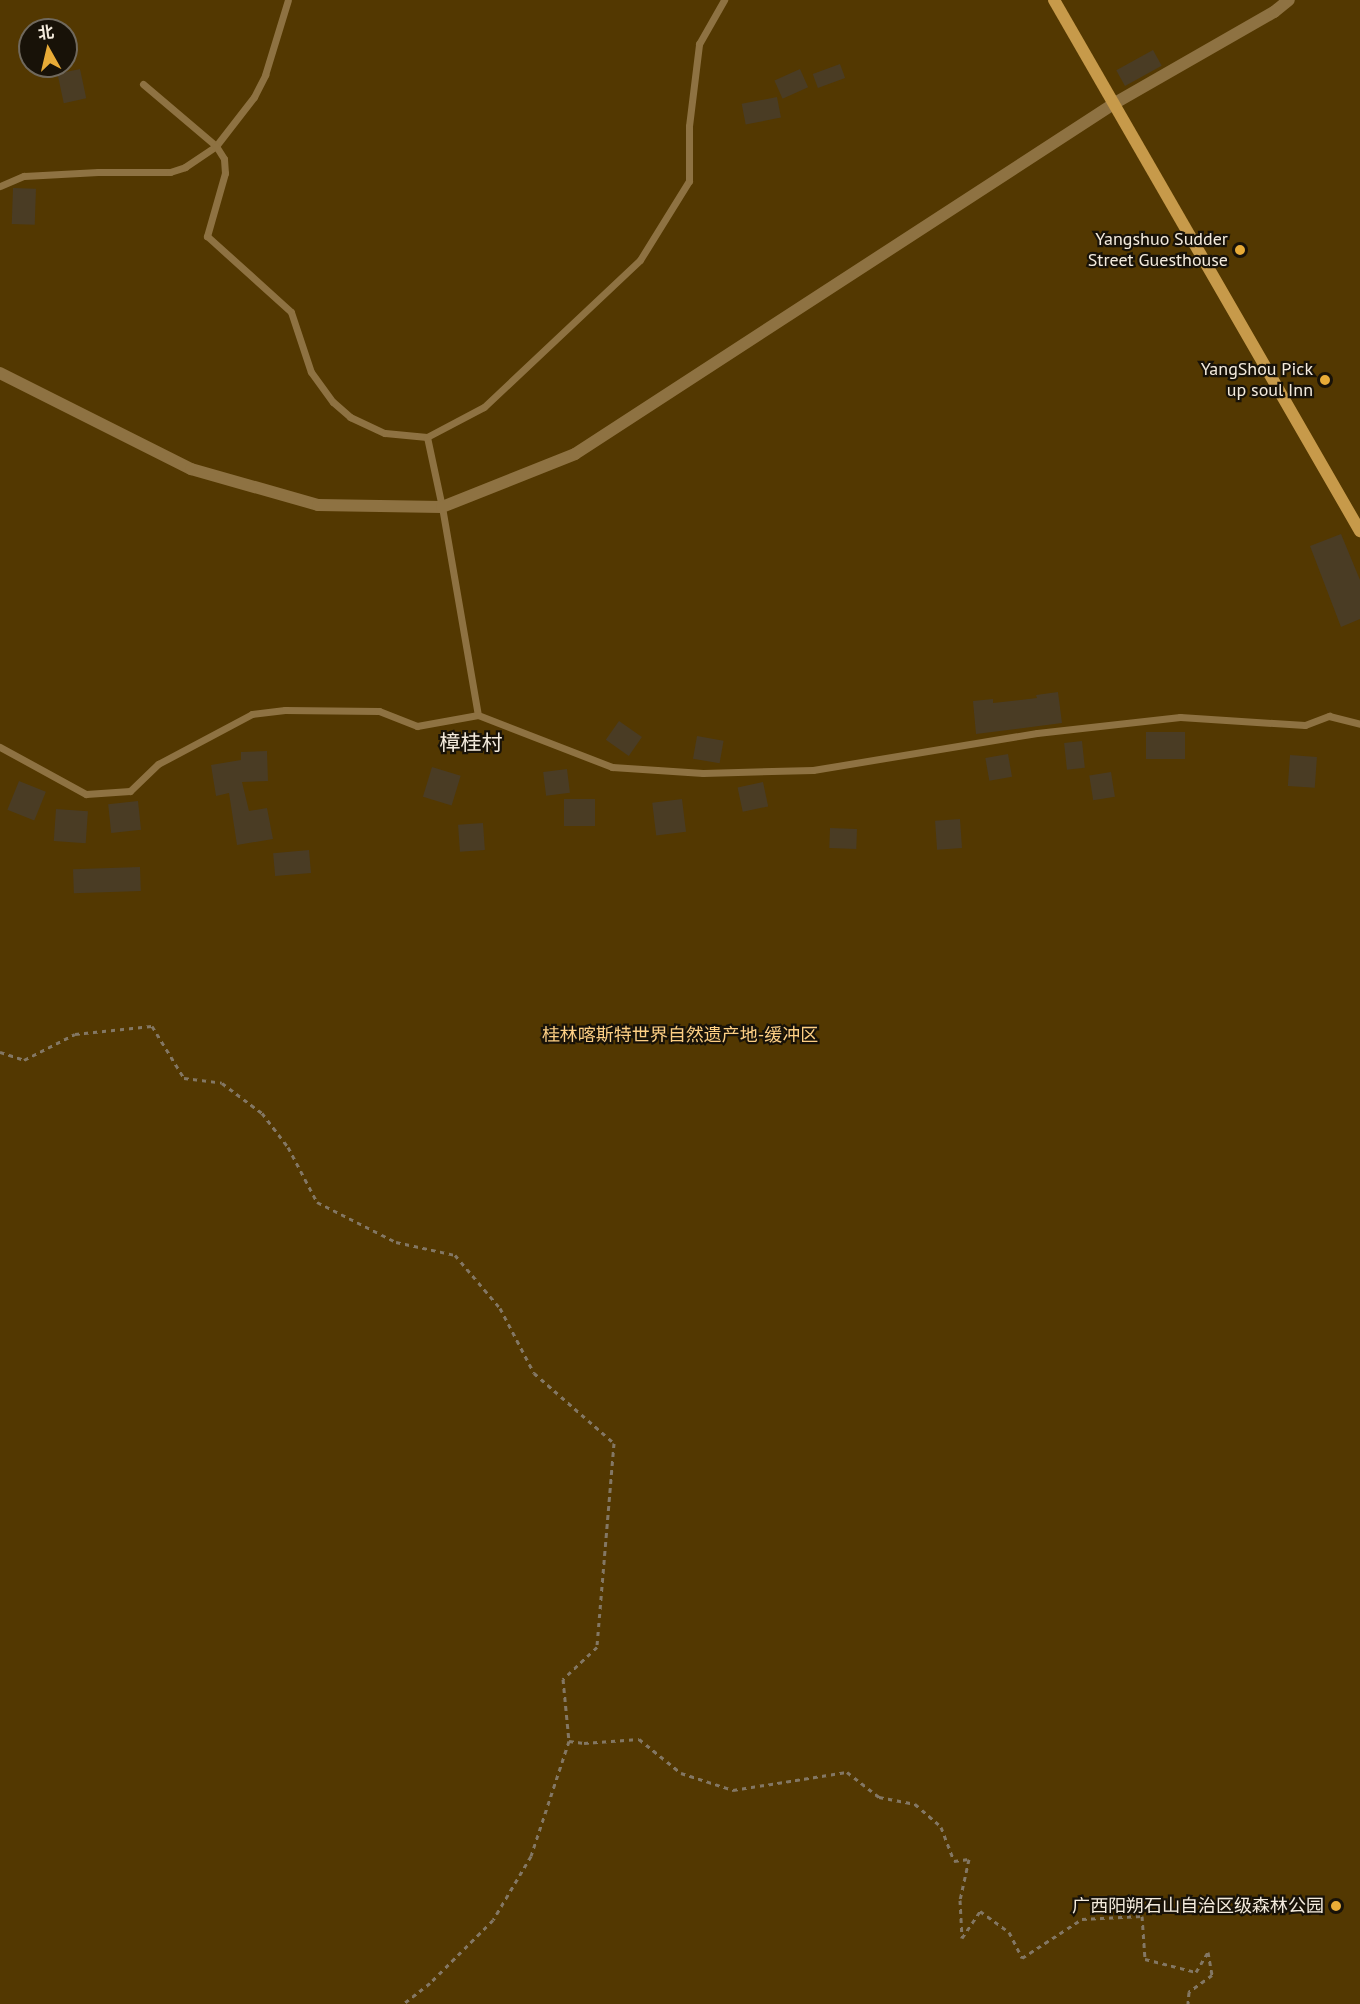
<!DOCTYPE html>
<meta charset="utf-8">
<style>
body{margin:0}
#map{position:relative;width:1360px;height:2004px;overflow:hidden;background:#352710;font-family:"PT Sans","Noto Sans SC",sans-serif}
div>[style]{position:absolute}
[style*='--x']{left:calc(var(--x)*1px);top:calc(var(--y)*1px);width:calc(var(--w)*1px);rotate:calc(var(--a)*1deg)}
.green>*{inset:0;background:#533801}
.building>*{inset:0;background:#4a3c24;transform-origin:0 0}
.path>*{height:3px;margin-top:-1.5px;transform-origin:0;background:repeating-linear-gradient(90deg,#837764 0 4.5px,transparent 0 9px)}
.lane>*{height:7px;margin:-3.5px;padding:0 3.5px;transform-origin:3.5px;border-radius:3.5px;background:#8e7242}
.street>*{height:12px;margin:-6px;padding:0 6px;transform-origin:6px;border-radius:6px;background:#8e7242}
.secondary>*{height:12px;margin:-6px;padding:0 6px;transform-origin:6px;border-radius:6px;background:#c79a4a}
.dots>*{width:16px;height:16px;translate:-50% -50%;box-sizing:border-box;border:3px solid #181208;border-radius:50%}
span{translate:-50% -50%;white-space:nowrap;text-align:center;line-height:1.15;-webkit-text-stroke:4.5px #181208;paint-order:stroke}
.poi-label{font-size:18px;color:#f4ebdd}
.right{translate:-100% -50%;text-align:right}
.park-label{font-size:18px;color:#fdcf84}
.quarter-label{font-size:21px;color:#f4ebdd}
.north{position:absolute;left:18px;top:18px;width:60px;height:60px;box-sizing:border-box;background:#181208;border:2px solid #70695d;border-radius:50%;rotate:352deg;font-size:16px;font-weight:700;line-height:24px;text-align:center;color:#f4ebdd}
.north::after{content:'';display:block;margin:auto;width:21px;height:27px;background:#e8ab37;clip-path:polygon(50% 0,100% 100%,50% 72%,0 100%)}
</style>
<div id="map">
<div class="green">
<div style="clip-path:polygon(evenodd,0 0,1360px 0,1360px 2004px,0 2004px,0 0,30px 30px,66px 30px,66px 66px,30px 66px,30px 30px)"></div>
</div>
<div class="building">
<div style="left:1153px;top:50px;width:18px;height:42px;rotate:61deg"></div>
<div style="left:840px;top:64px;width:15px;height:29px;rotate:70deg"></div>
<div style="left:80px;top:69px;width:30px;height:23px;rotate:78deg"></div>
<div style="left:800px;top:69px;width:20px;height:28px;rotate:66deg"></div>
<div style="left:777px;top:97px;width:21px;height:36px;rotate:79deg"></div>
<div style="left:13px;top:188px;width:23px;height:36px;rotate:2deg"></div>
<div style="clip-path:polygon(1341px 534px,1360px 580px,1360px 619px,1341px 627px,1310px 546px)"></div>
<div style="clip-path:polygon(1058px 692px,1062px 723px,976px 734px,973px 701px,993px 699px,993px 703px,1037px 698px,1036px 695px)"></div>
<div style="left:619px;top:721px;width:28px;height:23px;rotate:35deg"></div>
<div style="left:1146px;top:732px;width:39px;height:27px"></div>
<div style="left:697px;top:736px;width:27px;height:23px;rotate:10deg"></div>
<div style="left:1082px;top:741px;width:27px;height:18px;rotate:84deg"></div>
<div style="clip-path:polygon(267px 751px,268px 781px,242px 782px,249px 811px,267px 808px,273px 839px,237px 845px,229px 793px,216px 796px,211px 765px,241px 760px,241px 752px)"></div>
<div style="left:1008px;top:754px;width:23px;height:23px;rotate:80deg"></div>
<div style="left:1290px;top:755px;width:27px;height:31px;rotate:4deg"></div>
<div style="left:432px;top:767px;width:30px;height:31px;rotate:17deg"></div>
<div style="left:567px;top:769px;width:24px;height:24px;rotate:83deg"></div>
<div style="left:1111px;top:772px;width:25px;height:22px;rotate:81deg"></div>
<div style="left:19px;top:781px;width:29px;height:31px;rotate:22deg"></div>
<div style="left:763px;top:782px;width:25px;height:26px;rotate:78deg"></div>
<div style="left:595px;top:799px;width:27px;height:31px;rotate:90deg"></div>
<div style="left:682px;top:799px;width:33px;height:30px;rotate:83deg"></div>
<div style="left:138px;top:801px;width:29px;height:30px;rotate:84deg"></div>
<div style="left:56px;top:809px;width:32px;height:32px;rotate:4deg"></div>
<div style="left:960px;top:819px;width:29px;height:25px;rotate:86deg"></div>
<div style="left:483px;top:823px;width:27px;height:25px;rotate:86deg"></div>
<div style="left:830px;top:828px;width:27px;height:20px;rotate:2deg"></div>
<div style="left:309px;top:850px;width:23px;height:36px;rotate:85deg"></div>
<div style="left:140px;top:867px;width:24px;height:67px;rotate:88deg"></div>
</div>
<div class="path">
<div style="--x:0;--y:1052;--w:25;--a:18"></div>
<div style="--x:24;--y:1060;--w:57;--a:-27"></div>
<div style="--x:75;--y:1034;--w:77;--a:-5.9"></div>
<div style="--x:152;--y:1026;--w:61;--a:58.4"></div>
<div style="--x:184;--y:1078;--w:38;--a:7"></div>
<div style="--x:222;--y:1083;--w:50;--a:36.9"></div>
<div style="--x:262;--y:1113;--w:43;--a:52.6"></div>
<div style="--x:288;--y:1147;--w:62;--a:62.2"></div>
<div style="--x:317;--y:1202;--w:89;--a:26.9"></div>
<div style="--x:396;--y:1242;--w:60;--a:12.4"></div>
<div style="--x:455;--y:1255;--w:70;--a:49.7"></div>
<div style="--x:500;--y:1308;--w:73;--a:62.4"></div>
<div style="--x:534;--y:1373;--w:106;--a:41.2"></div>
<div style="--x:614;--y:1443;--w:205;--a:94.8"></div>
<div style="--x:597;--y:1647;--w:47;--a:136.7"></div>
<div style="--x:563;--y:1679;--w:62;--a:84.5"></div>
<div style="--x:569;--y:1741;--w:121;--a:108.3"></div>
<div style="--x:531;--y:1856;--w:74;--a:120.7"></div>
<div style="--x:493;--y:1920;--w:89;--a:135"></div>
<div style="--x:430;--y:1983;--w:34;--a:142"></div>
<div style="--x:569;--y:1741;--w:15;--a:8"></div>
<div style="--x:584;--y:1743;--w:55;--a:-4.2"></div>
<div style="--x:639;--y:1739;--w:54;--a:39"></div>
<div style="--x:681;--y:1773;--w:55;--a:18.1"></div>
<div style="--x:733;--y:1790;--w:115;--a:-9"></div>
<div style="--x:847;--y:1772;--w:41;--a:38"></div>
<div style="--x:879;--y:1797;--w:37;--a:11"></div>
<div style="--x:915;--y:1804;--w:35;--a:41"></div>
<div style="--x:941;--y:1827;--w:36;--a:69"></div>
<div style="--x:954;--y:1861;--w:15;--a:-8"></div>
<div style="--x:969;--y:1859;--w:42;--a:102.4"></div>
<div style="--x:960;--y:1900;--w:38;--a:87"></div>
<div style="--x:962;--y:1938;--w:32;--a:-56"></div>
<div style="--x:980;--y:1911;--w:36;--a:36"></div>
<div style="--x:1009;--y:1932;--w:29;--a:63"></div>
<div style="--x:1022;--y:1958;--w:72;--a:-33"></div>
<div style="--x:1082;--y:1919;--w:60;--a:-2.9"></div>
<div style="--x:1142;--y:1916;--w:43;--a:86"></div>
<div style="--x:1145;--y:1959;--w:53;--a:14.3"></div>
<div style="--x:1196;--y:1972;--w:23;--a:-59"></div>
<div style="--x:1208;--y:1952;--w:23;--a:80"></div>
<div style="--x:1212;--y:1975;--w:29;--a:144"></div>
<div style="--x:1189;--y:1992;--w:12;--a:95"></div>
</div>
<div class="lane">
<div style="--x:143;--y:84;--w:96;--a:40.3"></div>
<div style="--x:216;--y:146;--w:62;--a:-52.2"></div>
<div style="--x:254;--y:97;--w:25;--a:-63"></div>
<div style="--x:265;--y:75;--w:78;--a:-73"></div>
<div style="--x:0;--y:186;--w:26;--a:-23"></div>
<div style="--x:24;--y:176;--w:74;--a:-3.1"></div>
<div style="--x:98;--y:172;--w:72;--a:0"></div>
<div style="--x:170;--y:172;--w:16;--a:-18"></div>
<div style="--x:185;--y:167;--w:37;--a:-34"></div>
<div style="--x:216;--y:146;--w:15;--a:58"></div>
<div style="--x:224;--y:159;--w:14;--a:86"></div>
<div style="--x:225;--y:173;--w:66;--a:105.9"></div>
<div style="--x:207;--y:236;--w:113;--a:42.1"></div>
<div style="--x:291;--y:312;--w:63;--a:71.6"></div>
<div style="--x:311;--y:372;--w:37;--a:54"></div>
<div style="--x:333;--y:402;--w:23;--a:41"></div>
<div style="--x:350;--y:417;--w:38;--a:25"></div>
<div style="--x:385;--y:433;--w:42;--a:5.4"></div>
<div style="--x:427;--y:437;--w:64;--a:-27.8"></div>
<div style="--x:484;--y:407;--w:214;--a:-43.3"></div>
<div style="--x:640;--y:260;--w:93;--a:-58.2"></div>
<div style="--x:689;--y:181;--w:55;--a:-90"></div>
<div style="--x:689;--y:126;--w:83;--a:-83"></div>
<div style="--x:699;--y:44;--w:51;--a:-60.4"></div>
<div style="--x:427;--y:437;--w:72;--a:77.9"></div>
<div style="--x:442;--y:507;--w:211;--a:80.2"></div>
<div style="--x:478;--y:715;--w:144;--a:21.2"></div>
<div style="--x:612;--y:767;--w:91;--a:3.8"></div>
<div style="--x:703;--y:773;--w:110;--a:-1.6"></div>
<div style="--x:813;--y:770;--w:227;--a:-9.4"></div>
<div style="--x:1037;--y:733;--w:144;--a:-6.4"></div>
<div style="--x:1180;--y:717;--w:125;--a:3.7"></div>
<div style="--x:1305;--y:725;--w:26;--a:-21"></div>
<div style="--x:1329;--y:716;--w:32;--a:14"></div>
<div style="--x:0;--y:747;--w:98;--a:28.7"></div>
<div style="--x:86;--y:794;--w:44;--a:-3.9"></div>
<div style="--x:130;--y:791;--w:39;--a:-44"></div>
<div style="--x:158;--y:764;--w:106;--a:-28"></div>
<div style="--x:252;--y:714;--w:33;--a:-7"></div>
<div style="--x:285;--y:710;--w:94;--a:0.6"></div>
<div style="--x:379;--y:711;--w:41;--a:21.5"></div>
<div style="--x:417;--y:726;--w:62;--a:-10.2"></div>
</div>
<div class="street">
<div style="--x:0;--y:373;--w:214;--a:26.7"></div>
<div style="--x:191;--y:469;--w:132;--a:15.8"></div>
<div style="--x:318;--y:505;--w:124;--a:0.9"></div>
<div style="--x:442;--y:507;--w:143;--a:-21.7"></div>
<div style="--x:575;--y:454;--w:644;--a:-33.02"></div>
<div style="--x:1115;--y:103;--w:183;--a:-29.8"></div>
<div style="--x:1274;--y:12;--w:19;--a:-39"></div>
</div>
<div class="secondary">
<div style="--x:1054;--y:0;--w:613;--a:60.05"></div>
</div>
<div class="dots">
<div style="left:1240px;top:250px;background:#e8ab37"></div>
<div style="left:1325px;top:380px;background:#e8ab37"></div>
<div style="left:1336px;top:1906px;background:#e8ab37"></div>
</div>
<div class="poi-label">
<span class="right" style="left:1228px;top:250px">Yangshuo Sudder<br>Street Guesthouse</span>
<span class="right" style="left:1313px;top:380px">YangShou Pick<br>up soul Inn</span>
<span class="right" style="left:1324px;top:1906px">广西阳朔石山自治区级森林公园</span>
</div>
<div class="park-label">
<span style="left:680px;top:1035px">桂林喀斯特世界自然遗产地-缓冲区</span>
</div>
<div class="quarter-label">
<span style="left:471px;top:743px">樟桂村</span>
</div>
<div class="north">北</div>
</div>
